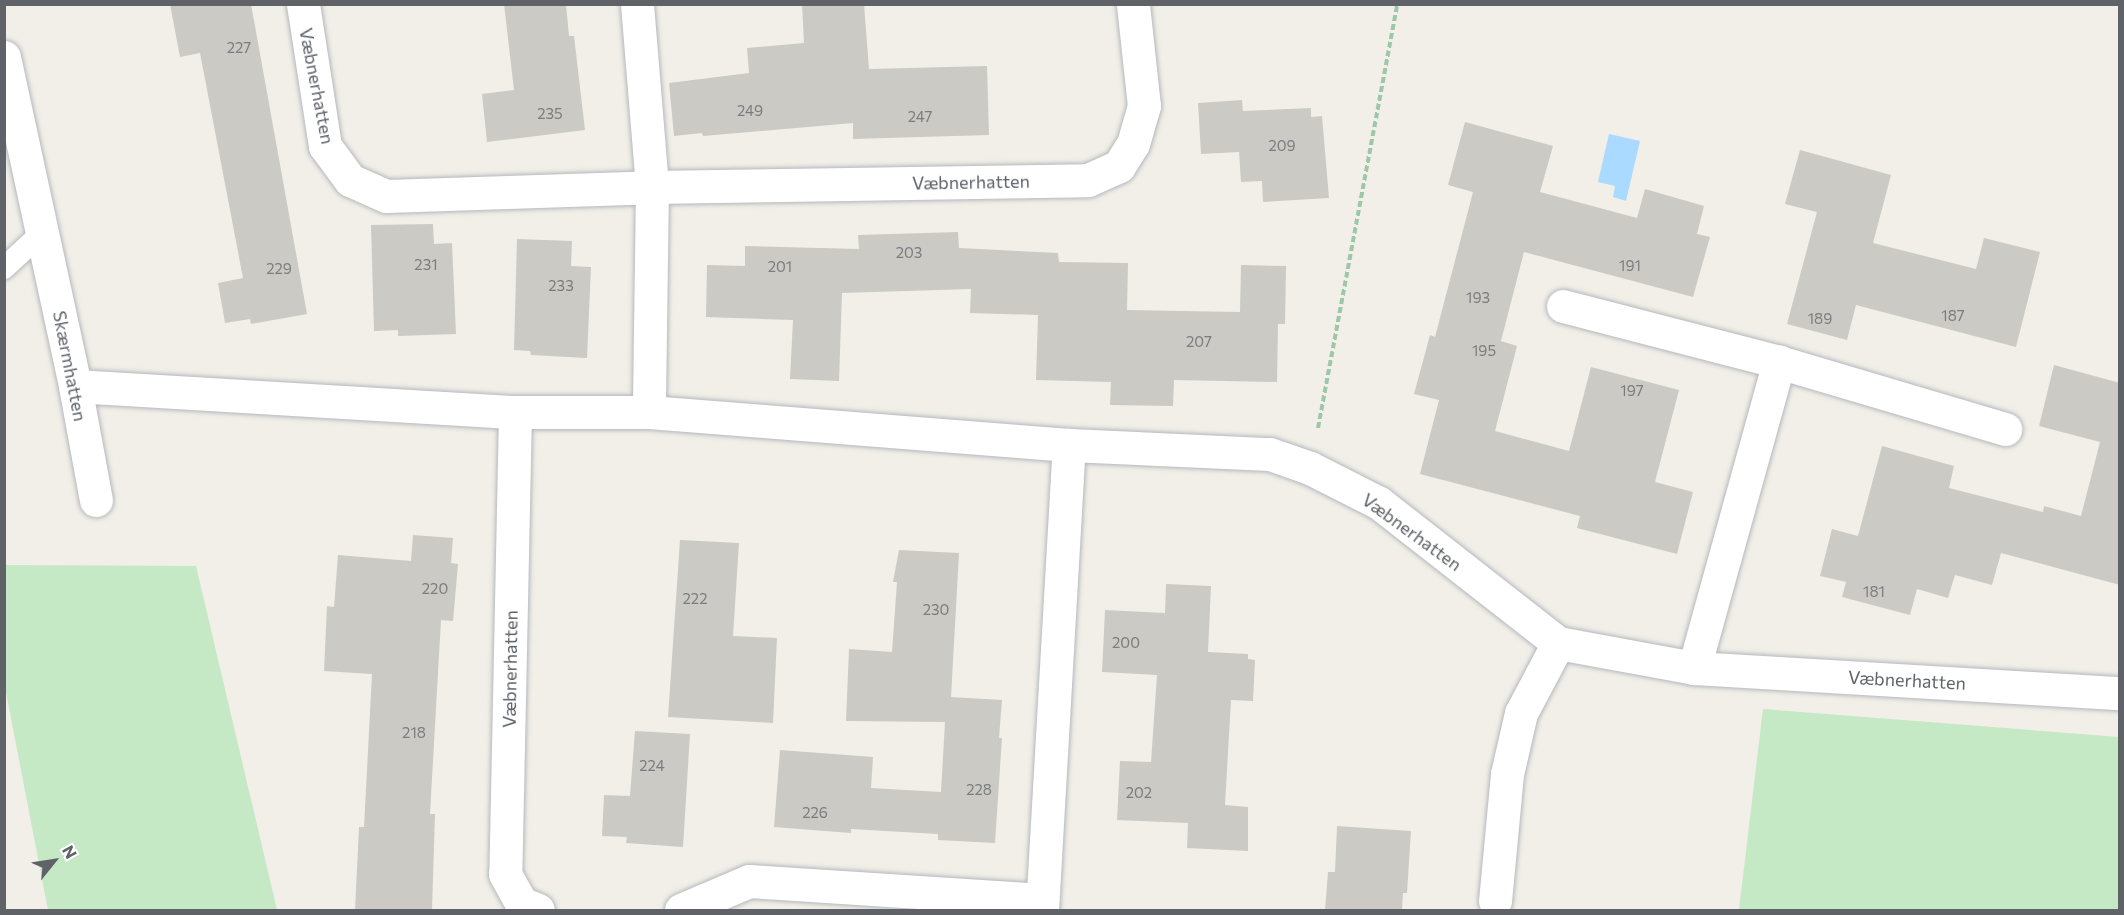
<!DOCTYPE html>
<meta charset="utf-8">
<style>
body{margin:0}
#map{position:relative;width:2124px;height:915px;overflow:hidden;background:#f1efe8;font-family:Commissioner,sans-serif}
div>[style]{position:absolute}
[style*='--x']{left:calc(var(--x)*1px);top:calc(var(--y)*1px);width:calc(var(--w)*1px);rotate:calc(var(--a)*1deg)}
.green>*{inset:0;background:#c5e8c5}
.water>*{inset:0;background:#aadaff}
.building>*{inset:0;background:#cccac5}
.path>*{height:4px;margin-top:-2px;transform-origin:0;background:repeating-linear-gradient(90deg,#9cc7a9 0 6px,transparent 0 9px)}
.roads{filter:drop-shadow(0 0 2px #b5b8bc) drop-shadow(0 0 2px #b5b8bc)}
.lane>*{height:22px;margin:-11px;padding:0 11px;transform-origin:11px;border-radius:11px;background:#fff}
.street>*{height:33px;margin:-16.5px;padding:0 16.5px;transform-origin:16.5px;border-radius:16.5px;background:#fff}
.secondary>*{height:33px;margin:-16.5px;padding:0 16.5px;transform-origin:16.5px;border-radius:16.5px;background:#fff}
span{translate:-50% -50%;white-space:nowrap;text-align:center;line-height:1.15;-webkit-text-stroke:4.5px #fff;paint-order:stroke}
.number-label{font-size:15px;color:#7a7d7f}
.number-label span{-webkit-text-stroke-width:0}
.street-label{font-size:18px;color:#5f6368}
.frame{position:absolute;inset:0;border:6px solid #5f6368;pointer-events:none}
.north{position:absolute;left:24px;top:831px;width:60px;height:60px;-webkit-text-stroke:4px #fff;paint-order:stroke;rotate:60deg;font-size:16px;font-weight:700;line-height:24px;text-align:center;color:#5f6368}
.north::after{content:'';display:block;margin:auto;width:21px;height:27px;background:#5f6368;clip-path:polygon(50% 0,100% 100%,50% 72%,0 100%)}
</style>
<div id="map">
<div class="green">
<div style="clip-path:polygon(4px 565px,196px 566px,277px 910px,48px 910px,5px 687px)"></div>
<div style="clip-path:polygon(1763px 709px,2119px 737px,2119px 910px,1739px 910px)"></div>
</div>
<div class="water">
<div style="clip-path:polygon(1609px 134px,1640px 141px,1626px 201px,1613px 197px,1615px 186px,1598px 182px)"></div>
</div>
<div class="building">
<div style="clip-path:polygon(170px 4px,251px 4px,307px 314px,251px 324px,250px 319px,225px 323px,218px 283px,243px 278px,200px 53px,180px 57px)"></div>
<div style="clip-path:polygon(504px 4px,566px 4px,569px 36px,574px 36px,585px 130px,487px 142px,482px 94px,514px 90px)"></div>
<div style="clip-path:polygon(802px 4px,864px 4px,869px 69px,987px 66px,989px 135px,853px 139px,853px 123px,703px 136px,702px 133px,674px 136px,669px 83px,749px 73px,747px 48px,804px 43px)"></div>
<div style="clip-path:polygon(1242px 100px,1243px 111px,1311px 108px,1311px 117px,1322px 116px,1329px 198px,1263px 202px,1262px 181px,1241px 182px,1239px 152px,1201px 154px,1198px 103px)"></div>
<div style="clip-path:polygon(1465px 122px,1553px 146px,1540px 192px,1637px 218px,1645px 189px,1704px 206px,1697px 234px,1710px 237px,1693px 297px,1524px 252px,1501px 341px,1517px 346px,1495px 431px,1569px 451px,1591px 367px,1679px 390px,1655px 482px,1693px 492px,1677px 554px,1577px 528px,1580px 516px,1420px 474px,1439px 400px,1414px 394px,1430px 335px,1435px 337px,1473px 192px,1448px 185px)"></div>
<div style="clip-path:polygon(1800px 150px,1891px 175px,1873px 243px,1976px 269px,1984px 238px,2040px 252px,2016px 347px,1856px 305px,1847px 340px,1787px 324px,1817px 212px,1785px 204px)"></div>
<div style="clip-path:polygon(433px 224px,434px 244px,452px 243px,456px 334px,398px 336px,398px 330px,374px 331px,371px 225px)"></div>
<div style="clip-path:polygon(958px 232px,959px 248px,1058px 253px,1059px 262px,1128px 263px,1127px 310px,1240px 312px,1241px 265px,1286px 266px,1285px 324px,1278px 324px,1277px 382px,1174px 380px,1173px 406px,1110px 405px,1111px 382px,1036px 380px,1038px 315px,970px 313px,971px 289px,842px 293px,839px 381px,790px 379px,793px 320px,706px 317px,707px 265px,745px 266px,745px 246px,859px 249px,858px 235px)"></div>
<div style="clip-path:polygon(517px 239px,572px 241px,571px 266px,591px 267px,587px 358px,531px 355px,530px 351px,514px 350px)"></div>
<div style="clip-path:polygon(2054px 365px,2120px 383px,2120px 585px,2001px 553px,1992px 585px,1955px 575px,1948px 598px,1917px 589px,1910px 615px,1842px 597px,1846px 582px,1820px 576px,1832px 529px,1858px 536px,1882px 446px,1954px 466px,1949px 488px,2043px 512px,2044px 506px,2081px 516px,2100px 442px,2039px 426px)"></div>
<div style="clip-path:polygon(413px 535px,453px 538px,451px 563px,458px 564px,453px 621px,441px 620px,430px 814px,435px 814px,432px 910px,355px 910px,359px 827px,364px 827px,372px 674px,324px 671px,327px 606px,334px 607px,338px 555px,411px 561px)"></div>
<div style="clip-path:polygon(680px 540px,739px 543px,733px 636px,777px 638px,773px 723px,668px 717px)"></div>
<div style="clip-path:polygon(899px 550px,959px 553px,951px 697px,1002px 700px,999px 738px,1002px 738px,995px 843px,938px 840px,938px 834px,851px 829px,851px 833px,774px 827px,780px 750px,873px 757px,871px 788px,941px 792px,945px 722px,846px 721px,849px 649px,892px 652px,897px 582px,893px 582px)"></div>
<div style="clip-path:polygon(1166px 584px,1211px 586px,1208px 652px,1248px 654px,1248px 659px,1255px 660px,1253px 701px,1231px 700px,1225px 805px,1248px 807px,1248px 851px,1187px 848px,1188px 823px,1117px 820px,1120px 761px,1151px 762px,1157px 675px,1102px 672px,1105px 610px,1165px 613px)"></div>
<div style="clip-path:polygon(635px 731px,690px 734px,683px 847px,626px 843px,627px 837px,602px 836px,604px 795px,630px 796px)"></div>
<div style="clip-path:polygon(1337px 826px,1411px 831px,1407px 893px,1403px 893px,1402px 910px,1325px 910px,1328px 872px,1335px 872px)"></div>
</div>
<div class="path">
<div style="--x:1318;--y:428;--w:431;--a:-79.4"></div>
</div>
<div class="roads">
<div class="lane">
<div style="--x:4;--y:268;--w:53;--a:-42.7"></div>
</div>
<div class="street">
<div style="--x:303;--y:4;--w:144;--a:81.2"></div>
<div style="--x:325;--y:146;--w:42;--a:53.7"></div>
<div style="--x:350;--y:180;--w:39;--a:24"></div>
<div style="--x:386;--y:196;--w:266;--a:-1.9"></div>
<div style="--x:652;--y:187;--w:436;--a:-0.9"></div>
<div style="--x:1088;--y:180;--w:34;--a:-24"></div>
<div style="--x:1119;--y:166;--w:26;--a:-58"></div>
<div style="--x:1133;--y:144;--w:40;--a:-74"></div>
<div style="--x:1144;--y:106;--w:103;--a:-96.2"></div>
<div style="--x:637;--y:4;--w:184;--a:85.3"></div>
<div style="--x:652;--y:187;--w:225;--a:90.8"></div>
<div style="--x:1563;--y:306;--w:223;--a:14.5"></div>
<div style="--x:75;--y:386;--w:441;--a:3.4"></div>
<div style="--x:515;--y:412;--w:134;--a:0"></div>
<div style="--x:649;--y:412;--w:421;--a:4.5"></div>
<div style="--x:1069;--y:445;--w:201;--a:2.6"></div>
<div style="--x:1270;--y:454;--w:42;--a:19.3"></div>
<div style="--x:1310;--y:468;--w:77;--a:26.9"></div>
<div style="--x:1379;--y:503;--w:227;--a:38"></div>
<div style="--x:1558;--y:643;--w:138;--a:10.4"></div>
<div style="--x:1694;--y:668;--w:427;--a:3.4"></div>
<div style="--x:515;--y:412;--w:462;--a:91.2"></div>
<div style="--x:505;--y:874;--w:33;--a:61"></div>
<div style="--x:521;--y:903;--w:18;--a:22"></div>
<div style="--x:1694;--y:668;--w:318;--a:-74.5"></div>
<div style="--x:1779;--y:362;--w:236;--a:16.5"></div>
<div style="--x:1495;--y:901;--w:128;--a:-84.6"></div>
<div style="--x:1507;--y:774;--w:63;--a:-77.1"></div>
<div style="--x:1521;--y:713;--w:79;--a:-62.1"></div>
<div style="--x:681;--y:910;--w:74;--a:-23.1"></div>
<div style="--x:749;--y:881;--w:294;--a:3.7"></div>
<div style="--x:1042;--y:910;--w:466;--a:-86.7"></div>
</div>
<div class="secondary">
<div style="--x:4;--y:57;--w:337;--a:77.8"></div>
<div style="--x:75;--y:386;--w:116;--a:79.6"></div>
</div>
</div>
<div class="number-label">
<span style="left:239px;top:48px">227</span>
<span style="left:750px;top:111px">249</span>
<span style="left:550px;top:114px">235</span>
<span style="left:920px;top:117px">247</span>
<span style="left:1282px;top:146px">209</span>
<span style="left:909px;top:253px">203</span>
<span style="left:426px;top:265px">231</span>
<span style="left:1630px;top:266px">191</span>
<span style="left:780px;top:267px">201</span>
<span style="left:279px;top:269px">229</span>
<span style="left:561px;top:286px">233</span>
<span style="left:1478px;top:298px">193</span>
<span style="left:1953px;top:316px">187</span>
<span style="left:1820px;top:319px">189</span>
<span style="left:1199px;top:342px">207</span>
<span style="left:1484px;top:351px">195</span>
<span style="left:1632px;top:391px">197</span>
<span style="left:435px;top:589px">220</span>
<span style="left:1874px;top:592px">181</span>
<span style="left:695px;top:599px">222</span>
<span style="left:936px;top:610px">230</span>
<span style="left:1126px;top:643px">200</span>
<span style="left:414px;top:733px">218</span>
<span style="left:652px;top:766px">224</span>
<span style="left:979px;top:790px">228</span>
<span style="left:1139px;top:793px">202</span>
<span style="left:815px;top:813px">226</span>
</div>
<div class="street-label">
<span style="left:317px;top:86px;rotate:79deg">Væbnerhatten</span>
<span style="left:971px;top:182px;rotate:-1deg">Væbnerhatten</span>
<span style="left:70px;top:366px;rotate:79deg">Skærmhatten</span>
<span style="left:1412px;top:532px;rotate:36deg">Væbnerhatten</span>
<span style="left:510px;top:669px;rotate:-89deg">Væbnerhatten</span>
<span style="left:1907px;top:680px;rotate:3deg">Væbnerhatten</span>
</div>
<div class="frame"></div>
<div class="north">N</div>
</div>
